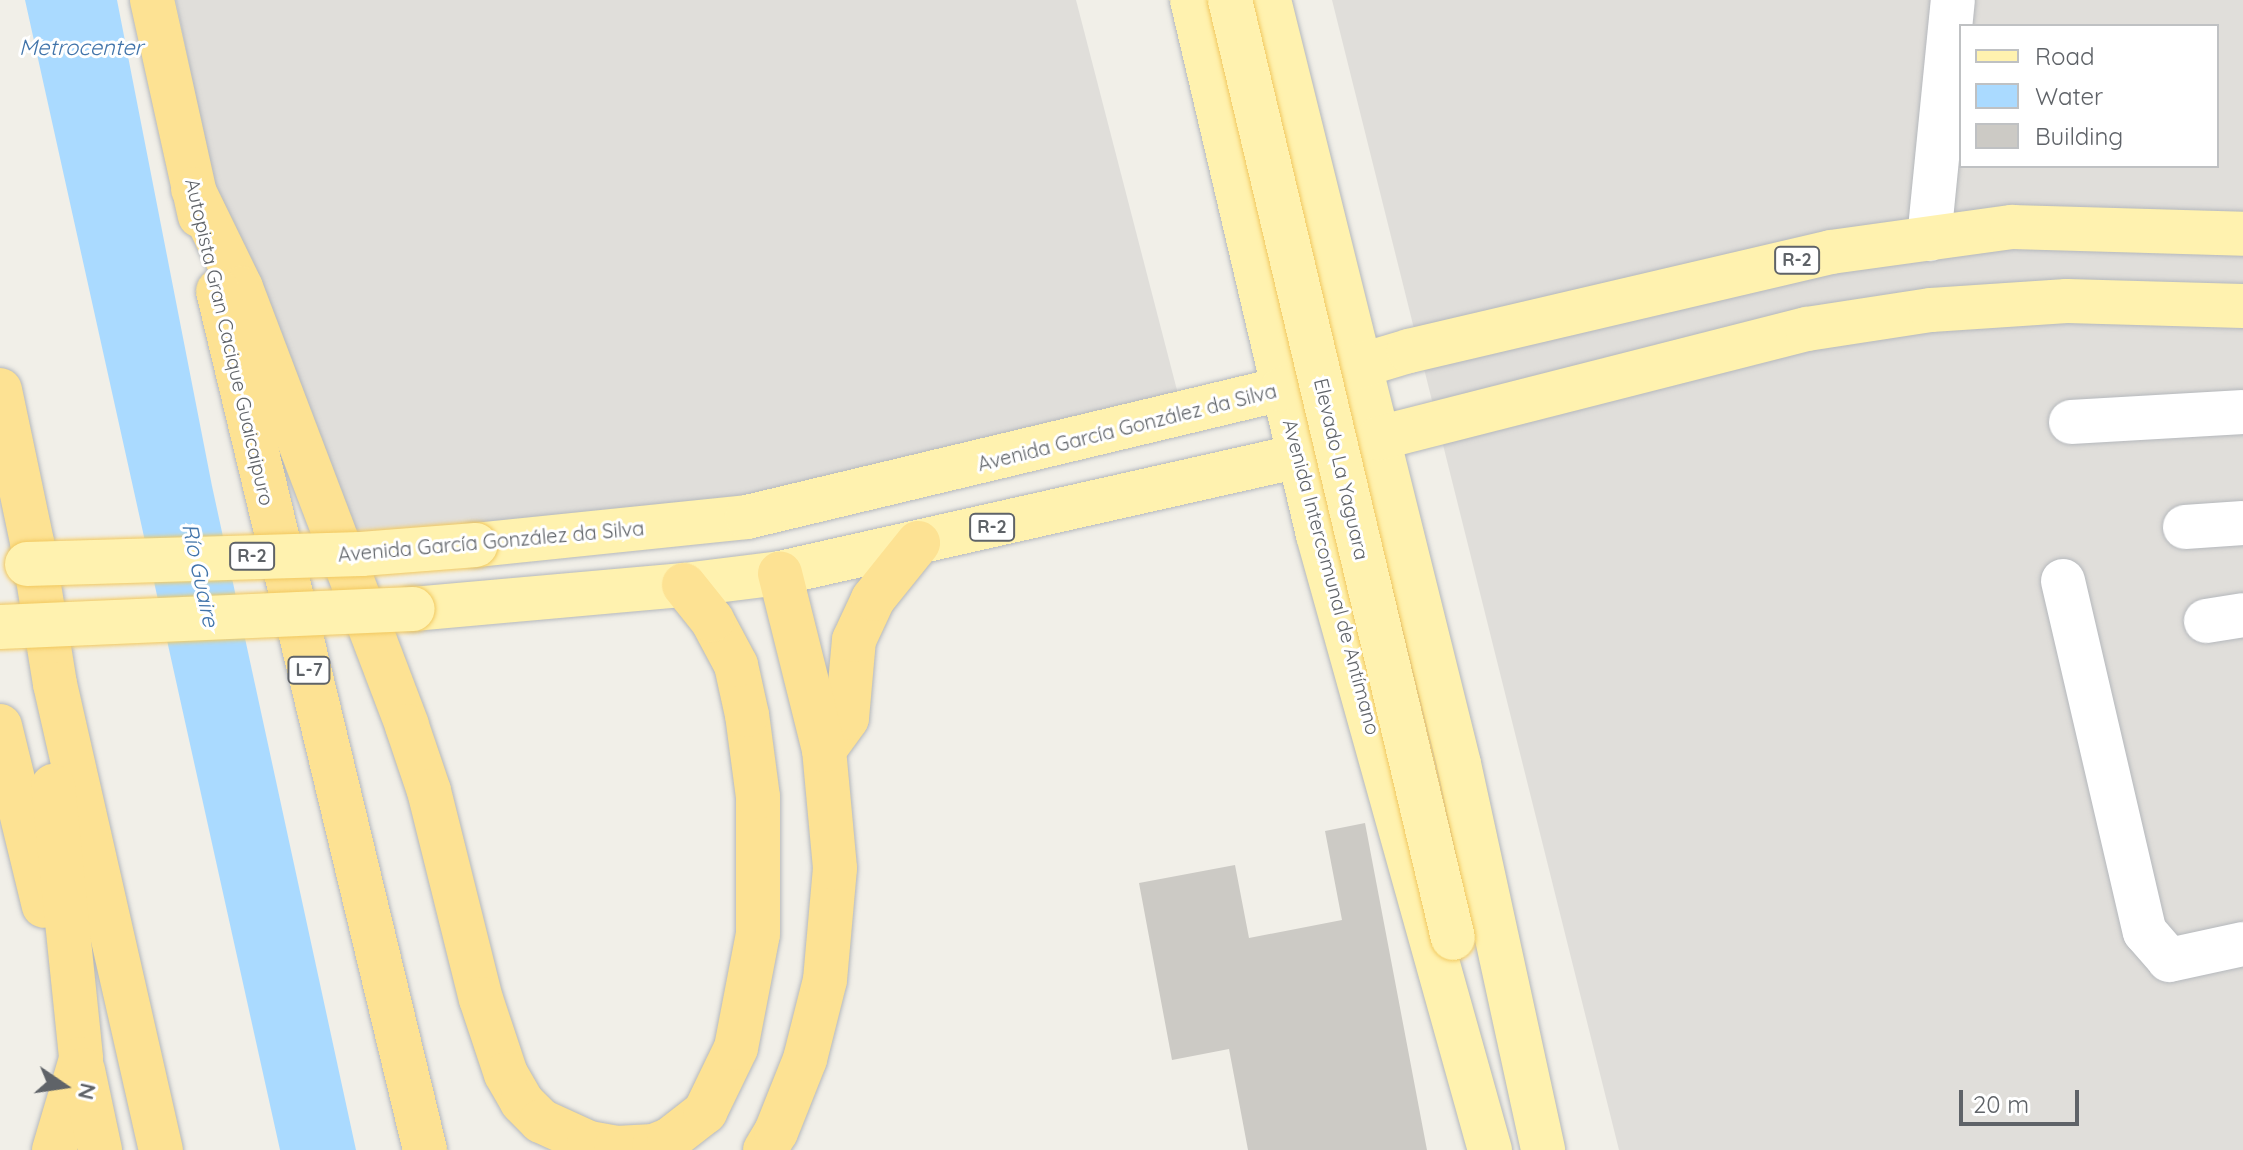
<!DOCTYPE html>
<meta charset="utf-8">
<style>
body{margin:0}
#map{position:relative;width:2243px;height:1150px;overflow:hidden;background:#f1efe8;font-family:Quicksand,sans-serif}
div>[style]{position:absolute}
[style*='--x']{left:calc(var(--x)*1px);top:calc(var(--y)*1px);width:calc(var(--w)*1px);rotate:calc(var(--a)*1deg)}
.industrial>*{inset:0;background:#e0deda}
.water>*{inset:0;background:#aadaff}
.building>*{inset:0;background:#cccac5}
.roads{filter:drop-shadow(0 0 2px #b5b8bc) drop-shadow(0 0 2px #b5b8bc)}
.minor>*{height:44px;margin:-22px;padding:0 22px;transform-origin:22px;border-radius:22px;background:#fff}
.major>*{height:44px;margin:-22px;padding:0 22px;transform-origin:22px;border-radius:22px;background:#fff2af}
.highway>*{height:44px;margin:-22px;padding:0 22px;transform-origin:22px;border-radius:22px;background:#fde293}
.bridges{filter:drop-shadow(0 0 2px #f2c960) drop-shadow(0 0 2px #f2c960)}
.major-bridge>*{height:44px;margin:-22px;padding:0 22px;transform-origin:22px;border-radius:22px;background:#fff2af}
span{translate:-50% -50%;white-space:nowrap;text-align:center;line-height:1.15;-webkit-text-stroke:6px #fff;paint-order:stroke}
.shield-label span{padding:2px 6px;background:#fff;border:2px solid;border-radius:6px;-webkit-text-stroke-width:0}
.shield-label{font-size:18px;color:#5f6368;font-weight:700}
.street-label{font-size:20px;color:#5f6368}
.water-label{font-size:22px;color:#4174aa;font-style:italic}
.legend{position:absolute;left:1959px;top:24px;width:260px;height:144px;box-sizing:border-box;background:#fff;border:2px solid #bfc1c3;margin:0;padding:10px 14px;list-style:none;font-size:24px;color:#5f6368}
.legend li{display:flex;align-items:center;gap:16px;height:40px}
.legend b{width:40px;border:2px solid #bfc1c3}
.north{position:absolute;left:24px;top:1046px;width:80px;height:80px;-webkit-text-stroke:6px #fff;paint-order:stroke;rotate:103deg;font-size:22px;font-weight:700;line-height:32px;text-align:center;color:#5f6368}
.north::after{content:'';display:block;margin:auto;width:28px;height:36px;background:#5f6368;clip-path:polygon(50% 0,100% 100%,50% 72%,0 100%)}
.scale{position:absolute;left:1959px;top:1090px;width:120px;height:36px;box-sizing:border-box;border:4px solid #5f6368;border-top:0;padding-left:10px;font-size:24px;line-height:28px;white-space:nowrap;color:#5f6368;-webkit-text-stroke:6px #fff;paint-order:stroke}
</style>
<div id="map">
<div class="industrial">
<div style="clip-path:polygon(176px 0,1076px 0,1179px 398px,788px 508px,361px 554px,214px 186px)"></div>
<div style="clip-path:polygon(evenodd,1332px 0,2243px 0,2243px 1150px,1619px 1150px,1332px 0,1961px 26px,2217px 26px,2217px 166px,1961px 166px,1961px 26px)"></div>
</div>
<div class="water">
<div style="clip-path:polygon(25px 0,117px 0,212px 486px,356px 1150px,280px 1150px)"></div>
</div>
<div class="building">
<div style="clip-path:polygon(1365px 823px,1427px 1150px,1248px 1150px,1229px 1049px,1172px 1060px,1139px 883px,1235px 865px,1249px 938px,1342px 920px,1325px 831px)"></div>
</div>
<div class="roads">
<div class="minor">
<div style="--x:1929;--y:239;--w:240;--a:-84.3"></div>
<div style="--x:2071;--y:422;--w:172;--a:-3.3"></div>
<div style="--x:2185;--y:527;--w:58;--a:-3.9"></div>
<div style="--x:2063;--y:581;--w:360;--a:76.9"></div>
<div style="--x:2145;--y:932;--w:37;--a:49"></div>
<div style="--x:2169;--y:960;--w:76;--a:-12.2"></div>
<div style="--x:2206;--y:621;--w:37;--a:-9"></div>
</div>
<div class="major">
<div style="--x:1192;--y:0;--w:550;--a:76.75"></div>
<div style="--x:1318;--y:535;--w:639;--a:74.38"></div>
<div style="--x:1269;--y:0;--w:787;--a:76.03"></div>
<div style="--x:1459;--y:764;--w:395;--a:77.7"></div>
<div style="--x:476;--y:545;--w:272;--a:-5.9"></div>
<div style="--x:747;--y:517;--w:550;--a:-13.46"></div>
<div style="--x:1282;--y:389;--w:133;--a:-16.7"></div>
<div style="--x:1409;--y:351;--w:433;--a:-13.2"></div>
<div style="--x:1831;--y:252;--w:183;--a:-7.9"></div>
<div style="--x:2012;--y:227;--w:231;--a:1.7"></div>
<div style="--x:413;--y:609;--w:272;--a:-5.1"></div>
<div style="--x:684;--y:585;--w:97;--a:-7.1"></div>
<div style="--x:780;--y:573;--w:614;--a:-12.7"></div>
<div style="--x:1379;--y:438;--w:442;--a:-14.3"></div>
<div style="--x:1807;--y:329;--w:125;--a:-8.7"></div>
<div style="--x:1931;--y:310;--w:136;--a:-3.8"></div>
<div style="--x:2067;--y:301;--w:176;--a:1.6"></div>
</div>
<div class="highway">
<div style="--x:152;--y:0;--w:221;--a:77.5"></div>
<div style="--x:193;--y:189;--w:110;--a:64.1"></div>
<div style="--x:241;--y:288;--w:468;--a:69.2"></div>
<div style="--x:407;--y:726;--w:69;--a:71.3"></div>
<div style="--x:429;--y:791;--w:214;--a:76"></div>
<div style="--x:481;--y:999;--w:79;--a:71.6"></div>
<div style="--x:506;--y:1074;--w:32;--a:60"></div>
<div style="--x:522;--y:1102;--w:27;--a:45"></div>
<div style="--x:541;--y:1121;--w:53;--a:24.6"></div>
<div style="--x:589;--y:1143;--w:27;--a:10"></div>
<div style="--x:616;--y:1148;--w:38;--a:-3"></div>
<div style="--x:654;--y:1146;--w:16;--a:-22"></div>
<div style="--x:669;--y:1140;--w:46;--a:-37.9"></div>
<div style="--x:705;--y:1112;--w:71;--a:-64.2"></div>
<div style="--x:736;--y:1048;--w:116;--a:-79.1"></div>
<div style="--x:758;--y:934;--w:137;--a:-90"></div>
<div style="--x:758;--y:797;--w:83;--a:-97.6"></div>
<div style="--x:747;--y:715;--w:51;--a:-102.4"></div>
<div style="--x:736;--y:665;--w:51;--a:-118.1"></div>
<div style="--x:712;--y:620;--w:45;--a:-128.7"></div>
<div style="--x:218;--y:291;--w:884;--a:76.45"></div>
<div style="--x:0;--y:390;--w:155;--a:78.1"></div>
<div style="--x:32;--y:542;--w:144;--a:80.8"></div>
<div style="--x:55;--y:684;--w:478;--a:77.2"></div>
<div style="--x:0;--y:726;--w:185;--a:76.3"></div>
<div style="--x:824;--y:750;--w:39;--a:-54"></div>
<div style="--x:847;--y:718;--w:78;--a:-84.9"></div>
<div style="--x:854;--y:640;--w:45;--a:-65.1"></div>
<div style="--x:873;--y:599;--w:72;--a:-51.2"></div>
<div style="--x:53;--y:786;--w:274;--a:84.1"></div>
<div style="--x:81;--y:1059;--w:95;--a:106.5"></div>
<div style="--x:83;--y:1070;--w:82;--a:78"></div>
<div style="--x:765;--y:1150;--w:21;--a:-59"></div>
<div style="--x:776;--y:1132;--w:79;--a:-68.3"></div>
<div style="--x:805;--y:1059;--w:81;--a:-75.8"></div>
<div style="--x:825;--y:980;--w:112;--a:-84.9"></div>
<div style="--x:835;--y:868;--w:119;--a:-95.3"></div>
<div style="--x:824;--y:750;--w:182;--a:-104"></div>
</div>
</div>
<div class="bridges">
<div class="major-bridge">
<div style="--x:1230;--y:0;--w:964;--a:76.63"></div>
<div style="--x:27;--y:564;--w:334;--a:-1.7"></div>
<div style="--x:361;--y:554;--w:115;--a:-4.5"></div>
<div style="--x:0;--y:627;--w:413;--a:-2.5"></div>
</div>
</div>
<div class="shield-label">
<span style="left:1797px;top:260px">R-2</span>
<span style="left:992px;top:527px">R-2</span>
<span style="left:252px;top:556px">R-2</span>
<span style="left:309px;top:670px">L-7</span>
</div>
<div class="street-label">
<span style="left:230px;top:342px;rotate:77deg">Autopista Gran Cacique Guaicaipuro</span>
<span style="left:1127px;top:427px;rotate:-14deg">Avenida García González da Silva</span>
<span style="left:1342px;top:469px;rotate:77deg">Elevado La Yaguara</span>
<span style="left:491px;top:541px;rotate:-5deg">Avenida García González da Silva</span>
<span style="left:1332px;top:577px;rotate:75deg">Avenida Intercomunal de Antímano</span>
</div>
<div class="water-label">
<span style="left:81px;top:48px">Metrocenter</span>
<span style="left:200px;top:575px;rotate:78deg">Río Guaire</span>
</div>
<ul class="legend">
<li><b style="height:10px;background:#fff2af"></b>Road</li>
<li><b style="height:22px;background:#aadaff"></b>Water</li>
<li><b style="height:22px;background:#cccac5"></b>Building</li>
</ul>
<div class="north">N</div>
<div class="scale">20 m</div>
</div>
